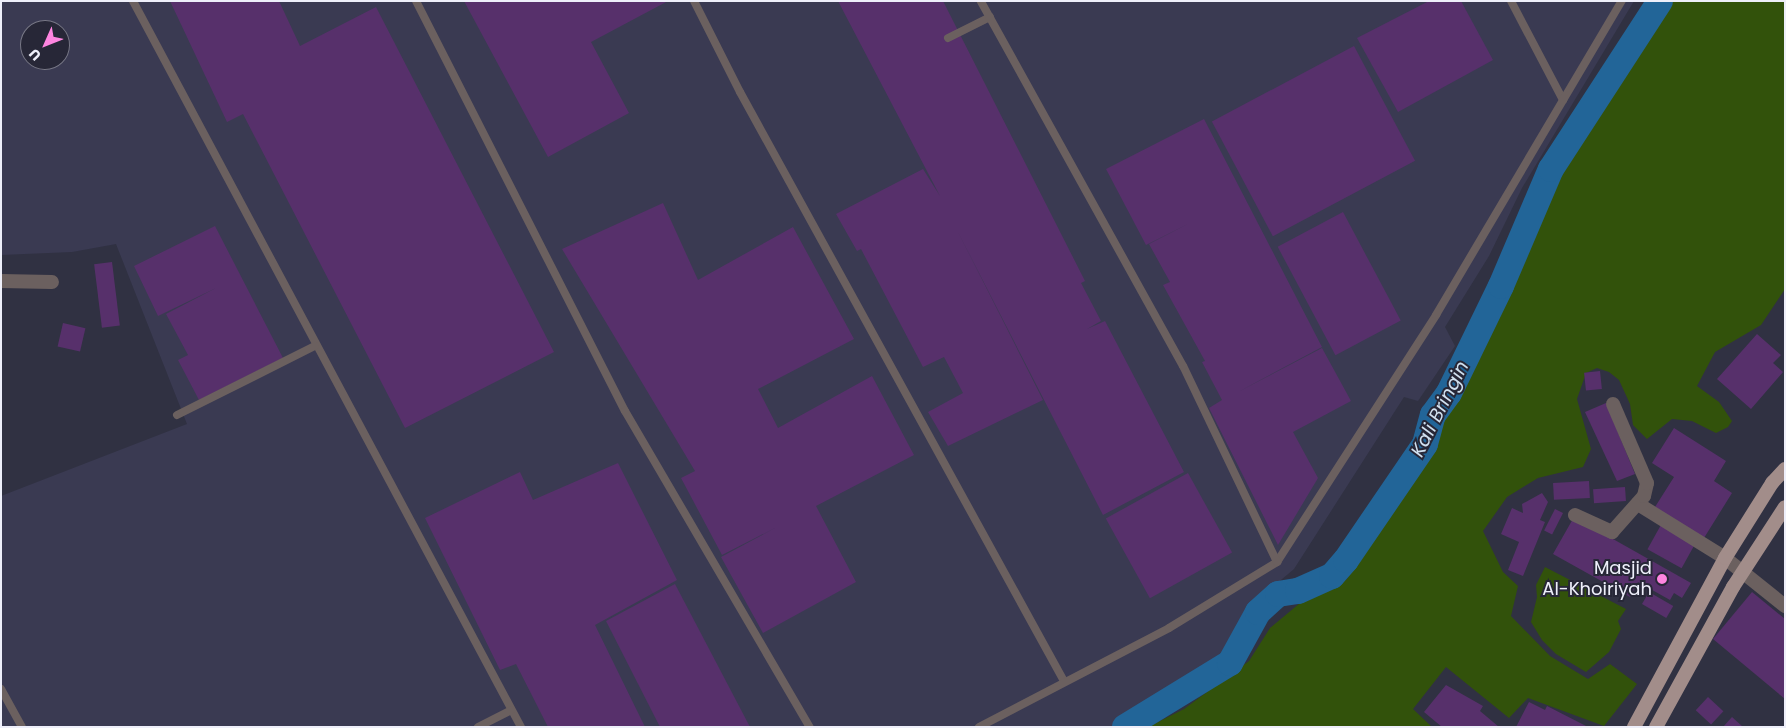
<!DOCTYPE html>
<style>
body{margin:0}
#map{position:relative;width:1786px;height:728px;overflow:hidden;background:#303142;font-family:Poppins,sans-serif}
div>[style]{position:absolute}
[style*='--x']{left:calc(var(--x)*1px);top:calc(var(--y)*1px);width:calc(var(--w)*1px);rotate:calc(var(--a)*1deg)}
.built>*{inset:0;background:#3a3a52}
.green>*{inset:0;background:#32520b}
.river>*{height:26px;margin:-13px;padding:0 13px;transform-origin:13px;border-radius:13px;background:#226598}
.building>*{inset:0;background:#57306b;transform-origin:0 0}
.service>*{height:8px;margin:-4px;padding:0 4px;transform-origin:4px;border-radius:4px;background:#6b605f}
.minor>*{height:14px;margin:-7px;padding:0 7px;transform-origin:7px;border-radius:7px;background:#6b605f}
.tertiary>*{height:14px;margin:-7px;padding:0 7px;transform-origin:7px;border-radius:7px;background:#6b605f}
.primary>*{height:14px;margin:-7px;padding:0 7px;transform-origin:7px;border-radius:7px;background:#a28d8a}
.dots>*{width:14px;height:14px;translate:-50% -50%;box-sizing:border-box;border:2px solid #272737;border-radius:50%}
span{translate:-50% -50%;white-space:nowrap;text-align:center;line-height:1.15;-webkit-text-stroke:4px #272737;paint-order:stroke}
.poi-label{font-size:18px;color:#eeeffa}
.right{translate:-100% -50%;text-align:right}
.water-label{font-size:19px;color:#d1e1f0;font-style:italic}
.frame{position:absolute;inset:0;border:2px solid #eeeffa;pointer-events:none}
.north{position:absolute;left:20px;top:20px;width:50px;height:50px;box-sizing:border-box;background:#272737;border:1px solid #777785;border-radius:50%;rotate:226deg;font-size:14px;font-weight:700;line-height:20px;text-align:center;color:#eeeffa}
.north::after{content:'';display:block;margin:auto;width:18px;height:22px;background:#fe85e0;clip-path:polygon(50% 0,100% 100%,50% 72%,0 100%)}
</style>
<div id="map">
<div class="built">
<div style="clip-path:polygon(evenodd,1px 1px,1634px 1px,1522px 188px,1489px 256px,1445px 327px,1455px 346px,1418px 401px,1404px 397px,1294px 569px,1261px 597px,1240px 627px,1221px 664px,1112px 727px,1px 727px,1px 496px,187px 424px,116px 244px,72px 252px,1px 255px,1px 1px,30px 30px,60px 30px,60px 60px,30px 60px,30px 30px)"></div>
</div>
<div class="green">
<div style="clip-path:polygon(1672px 1px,1785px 1px,1785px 289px,1761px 325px,1715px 352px,1697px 386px,1719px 402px,1732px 421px,1728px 427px,1716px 433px,1692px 421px,1672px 419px,1647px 439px,1633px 425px,1630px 404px,1619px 380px,1609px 372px,1597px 368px,1586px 373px,1577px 399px,1591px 449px,1583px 467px,1538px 478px,1507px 497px,1483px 531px,1503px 572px,1518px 586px,1511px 616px,1550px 656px,1588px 679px,1610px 664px,1637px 684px,1604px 726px,1528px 698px,1509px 718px,1446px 667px,1413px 709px,1432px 727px,1148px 727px,1184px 709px,1249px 661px,1270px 628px,1306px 598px,1331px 590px,1347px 579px,1393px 499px,1436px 436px,1485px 343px,1508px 284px,1549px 195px,1627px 59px)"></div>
<div style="clip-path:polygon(1545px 567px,1626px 609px,1618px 621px,1621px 629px,1609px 652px,1586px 672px,1556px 654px,1542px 640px,1531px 622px,1537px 597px,1536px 585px)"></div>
</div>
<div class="river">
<div style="--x:1125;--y:727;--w:123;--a:-31.4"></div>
<div style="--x:1230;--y:663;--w:58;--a:-61.2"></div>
<div style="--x:1258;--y:612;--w:27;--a:-42"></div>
<div style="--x:1278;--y:594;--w:20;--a:-9"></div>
<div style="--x:1298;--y:591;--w:37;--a:-24"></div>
<div style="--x:1332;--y:576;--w:21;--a:-49"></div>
<div style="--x:1346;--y:560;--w:140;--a:-55.7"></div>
<div style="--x:1425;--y:444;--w:30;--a:-75"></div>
<div style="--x:1433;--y:415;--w:27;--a:-54"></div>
<div style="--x:1449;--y:393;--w:119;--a:-64.1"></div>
<div style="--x:1501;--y:286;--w:127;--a:-66.9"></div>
<div style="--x:1551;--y:169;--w:200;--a:-57"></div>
</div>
<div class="building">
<div style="clip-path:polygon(170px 1px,279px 1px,300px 46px,376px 7px,554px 352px,405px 428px,243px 114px,227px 122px)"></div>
<div style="clip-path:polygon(464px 1px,668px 1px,591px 42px,629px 113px,548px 157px)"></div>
<div style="clip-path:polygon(838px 1px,943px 1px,1085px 281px,1081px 283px,1101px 321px,1087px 329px,1105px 321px,1184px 472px,1103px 515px,957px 230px,1043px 400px,948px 446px,928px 412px,963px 393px,944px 357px,923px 367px,861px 249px,857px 251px,836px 214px,923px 169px,940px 196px)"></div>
<div style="clip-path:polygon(1429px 1px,1461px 1px,1493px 60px,1398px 112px,1357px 38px)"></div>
<div style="left:1354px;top:46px;width:130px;height:161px;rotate:62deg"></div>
<div style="clip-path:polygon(1204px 119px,1322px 347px,1238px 392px,1322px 348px,1351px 401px,1293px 432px,1318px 478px,1278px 545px,1209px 408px,1222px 400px,1202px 362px,1205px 361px,1163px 285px,1170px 282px,1149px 244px,1188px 224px,1146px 245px,1106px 169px)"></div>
<div style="clip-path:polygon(663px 203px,698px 280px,793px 227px,854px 339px,758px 389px,778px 428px,872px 376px,914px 455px,816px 506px,856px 582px,763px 633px,721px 557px,777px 527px,722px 555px,681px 478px,695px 471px,562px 249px)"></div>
<div style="left:1343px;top:212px;width:123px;height:74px;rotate:62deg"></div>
<div style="clip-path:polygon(215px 226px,283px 358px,199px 400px,178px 360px,188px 355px,166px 314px,216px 288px,158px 316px,134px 266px)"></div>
<div style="left:112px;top:262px;width:64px;height:18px;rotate:83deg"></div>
<div style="left:63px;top:323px;width:23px;height:24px;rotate:13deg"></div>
<div style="clip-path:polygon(1757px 334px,1781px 355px,1773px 363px,1783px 372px,1751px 409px,1717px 379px)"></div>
<div style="left:1600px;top:371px;width:18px;height:16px;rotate:84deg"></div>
<div style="clip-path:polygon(1606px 403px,1635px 474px,1617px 481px,1585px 412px)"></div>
<div style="clip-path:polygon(1674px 428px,1726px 461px,1714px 481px,1732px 493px,1704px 538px,1655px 507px,1674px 477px,1652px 463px)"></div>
<div style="clip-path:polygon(618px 463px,677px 580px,595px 625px,645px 727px,548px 727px,516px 664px,500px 670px,425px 518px,520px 472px,533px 500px)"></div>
<div style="left:1188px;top:473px;width:91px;height:94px;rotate:61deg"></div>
<div style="left:1589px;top:481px;width:17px;height:36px;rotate:87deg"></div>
<div style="left:1625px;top:487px;width:14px;height:32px;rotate:86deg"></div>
<div style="clip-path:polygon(1542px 493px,1548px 502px,1540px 520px,1545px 522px,1523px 576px,1508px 570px,1519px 542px,1501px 534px,1512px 508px,1523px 513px,1522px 504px)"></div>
<div style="left:1555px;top:509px;width:9px;height:24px;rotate:27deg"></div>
<div style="clip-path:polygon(1574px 517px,1691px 583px,1682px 598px,1674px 593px,1670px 600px,1638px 582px,1630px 597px,1553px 554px)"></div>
<div style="left:1662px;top:523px;width:39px;height:30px;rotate:29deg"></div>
<div style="clip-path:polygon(675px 584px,750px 727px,660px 727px,606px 621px)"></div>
<div style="left:1649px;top:592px;width:28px;height:14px;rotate:30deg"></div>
<div style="clip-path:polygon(1752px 592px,1785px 619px,1785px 699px,1713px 639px)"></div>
<div style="clip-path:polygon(1446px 685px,1483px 706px,1480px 711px,1499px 727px,1442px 727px,1424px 712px)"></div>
<div style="left:1708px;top:697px;width:21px;height:18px;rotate:43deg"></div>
<div style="clip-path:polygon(1529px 702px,1545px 710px,1547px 706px,1588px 727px,1516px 727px)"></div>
<div style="clip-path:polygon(1732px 717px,1743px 727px,1723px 727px)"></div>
</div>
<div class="service">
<div style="--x:133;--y:1;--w:823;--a:61.88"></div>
<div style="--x:416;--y:1;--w:460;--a:63"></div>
<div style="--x:625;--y:411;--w:366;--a:59.7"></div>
<div style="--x:694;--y:1;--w:102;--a:63.2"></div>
<div style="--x:740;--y:92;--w:672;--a:61.19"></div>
<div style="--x:1511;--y:1;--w:112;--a:62.3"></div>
<div style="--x:948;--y:38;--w:47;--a:-26.6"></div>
<div style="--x:177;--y:415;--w:154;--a:-26.6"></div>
<div style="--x:1277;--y:562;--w:294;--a:-57.2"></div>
<div style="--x:1436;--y:315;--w:365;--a:-59.4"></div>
<div style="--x:1;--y:689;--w:43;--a:61.1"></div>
<div style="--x:478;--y:727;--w:37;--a:-27"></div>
<div style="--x:979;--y:727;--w:214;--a:-27.5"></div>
<div style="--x:1169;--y:628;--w:127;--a:-31.4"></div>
<div style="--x:1277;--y:562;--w:217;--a:-115.6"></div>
<div style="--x:1183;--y:366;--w:417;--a:-119"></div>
</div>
<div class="minor">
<div style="--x:1;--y:281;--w:51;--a:1.1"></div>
<div style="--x:1638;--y:504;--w:102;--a:31.8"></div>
<div style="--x:1575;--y:515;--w:41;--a:24.7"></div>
<div style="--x:1612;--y:532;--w:48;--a:-48.4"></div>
<div style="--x:1644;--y:496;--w:13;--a:-77"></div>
<div style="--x:1647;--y:483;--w:86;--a:-113.3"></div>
</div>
<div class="tertiary">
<div style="--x:1725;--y:558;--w:77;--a:38.7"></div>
</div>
<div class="primary">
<div style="--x:1634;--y:727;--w:192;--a:-61.7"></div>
<div style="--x:1725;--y:558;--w:89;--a:-57.9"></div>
<div style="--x:1772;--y:483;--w:19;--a:-47"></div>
<div style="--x:1656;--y:727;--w:160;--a:-61.2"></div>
<div style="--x:1733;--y:587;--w:95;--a:-57"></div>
</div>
<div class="dots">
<div style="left:1662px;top:579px;background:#fe85e0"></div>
</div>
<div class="poi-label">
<span class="right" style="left:1652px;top:579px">Masjid<br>Al-Khoiriyah</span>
</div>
<div class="water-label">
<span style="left:1440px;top:409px;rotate:-63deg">Kali Bringin</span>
</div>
<div class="frame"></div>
<div class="north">U</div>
</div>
